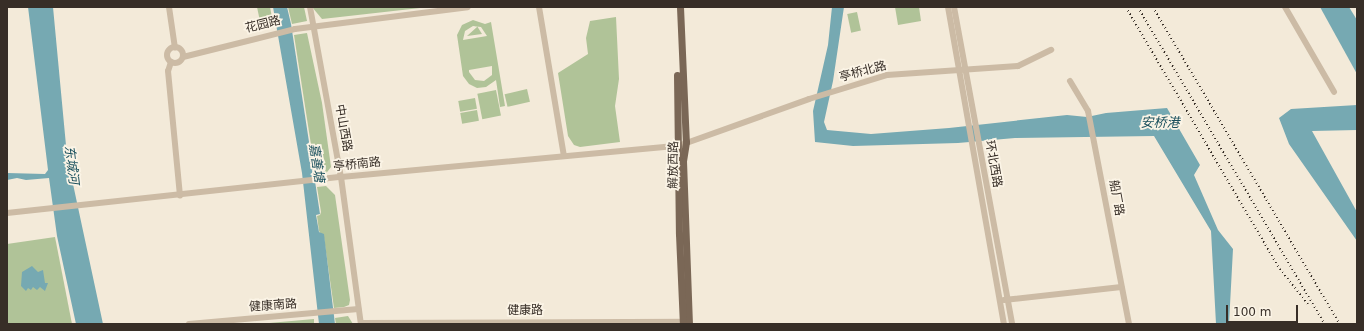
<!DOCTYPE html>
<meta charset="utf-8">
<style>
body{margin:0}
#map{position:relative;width:1364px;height:331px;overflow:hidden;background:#f3ead9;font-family:"DejaVu Sans","Noto Sans SC",sans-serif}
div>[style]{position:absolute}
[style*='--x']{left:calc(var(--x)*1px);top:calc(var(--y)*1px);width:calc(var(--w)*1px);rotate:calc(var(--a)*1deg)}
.green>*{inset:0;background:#b0c398;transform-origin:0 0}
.water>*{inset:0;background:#76a9b2}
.minor>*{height:6px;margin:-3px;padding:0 3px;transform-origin:3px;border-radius:3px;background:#ccbba5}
.minor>.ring{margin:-3px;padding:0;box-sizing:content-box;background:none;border:6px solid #ccbba5;border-radius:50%}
.major>*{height:7px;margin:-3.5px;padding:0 3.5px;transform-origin:3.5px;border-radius:3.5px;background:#7a6756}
.rail>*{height:1.5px;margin-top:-0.75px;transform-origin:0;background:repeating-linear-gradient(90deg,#372e27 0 1px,transparent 0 4px)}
span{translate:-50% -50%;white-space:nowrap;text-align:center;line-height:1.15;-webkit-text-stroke:3.5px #fbf4e6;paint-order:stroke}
.street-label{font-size:12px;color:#372e27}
.water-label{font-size:13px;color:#194f5c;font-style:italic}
.frame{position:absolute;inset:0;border:8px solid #372e27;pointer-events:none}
.scale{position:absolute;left:1226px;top:305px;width:72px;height:18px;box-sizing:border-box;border:2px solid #372e27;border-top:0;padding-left:5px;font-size:12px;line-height:14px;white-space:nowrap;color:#372e27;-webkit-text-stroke:3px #fbf4e6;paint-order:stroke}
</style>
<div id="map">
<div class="green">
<div style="clip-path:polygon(257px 7px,270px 7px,273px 23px,261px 26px)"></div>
<div style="clip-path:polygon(288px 7px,304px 7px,307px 21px,292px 24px)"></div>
<div style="clip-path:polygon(312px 7px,429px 7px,322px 19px)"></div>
<div style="clip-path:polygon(895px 7px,919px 7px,921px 21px,898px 25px)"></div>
<div style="left:857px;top:12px;width:19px;height:10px;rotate:78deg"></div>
<div style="clip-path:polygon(616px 17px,619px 79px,615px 106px,620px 142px,580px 147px,574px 145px,568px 136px,558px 73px,588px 54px,586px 38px,590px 21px)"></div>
<div style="clip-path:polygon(evenodd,473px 20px,485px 24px,491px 22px,505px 106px,500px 107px,496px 80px,486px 87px,477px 88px,469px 84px,463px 76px,457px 35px,462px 25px,473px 20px,473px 26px,481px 27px,487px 36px,463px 40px,465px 31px,473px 26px,473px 20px,492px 66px,492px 75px,484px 81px,475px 80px,469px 72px,469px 70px,492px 66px)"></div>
<div style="clip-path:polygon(477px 26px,482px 34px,467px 36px,477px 27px)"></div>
<div style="clip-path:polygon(307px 33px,322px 103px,331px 167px,324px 176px,316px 177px,294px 35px)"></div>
<div style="left:527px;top:89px;width:13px;height:23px;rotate:77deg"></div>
<div style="left:496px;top:90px;width:26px;height:19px;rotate:79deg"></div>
<div style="left:475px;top:98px;width:11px;height:17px;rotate:80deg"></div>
<div style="left:477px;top:110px;width:11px;height:17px;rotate:80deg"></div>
<div style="clip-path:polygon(326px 186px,335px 195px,350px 300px,349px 305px,344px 307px,334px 308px,324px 238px,319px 231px,317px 216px,320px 215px,321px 212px,317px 187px)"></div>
<div style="clip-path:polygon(55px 237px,72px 324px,7px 324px,7px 244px)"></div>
<div style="clip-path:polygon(348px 316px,353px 324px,336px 324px,335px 318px)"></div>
<div style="clip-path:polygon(314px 319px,314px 324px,258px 324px)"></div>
</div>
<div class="water">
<div style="clip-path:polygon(28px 7px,53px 7px,67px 156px,103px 324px,76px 324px,57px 236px,49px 178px,26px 180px,17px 178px,7px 180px,7px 173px,45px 174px,48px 170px)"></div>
<div style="clip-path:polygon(273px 7px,287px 7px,291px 24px,320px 214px,316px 215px,319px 232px,324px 234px,335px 324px,319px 324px,302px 173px)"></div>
<div style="clip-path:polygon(832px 7px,844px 7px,833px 81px,824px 122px,827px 130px,871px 134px,949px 128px,1067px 115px,1087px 117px,1106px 113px,1167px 108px,1200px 165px,1194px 175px,1218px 230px,1233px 249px,1229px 324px,1216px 324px,1211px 231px,1154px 136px,1015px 138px,958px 143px,853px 146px,815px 142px,813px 111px,828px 45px)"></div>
<div style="clip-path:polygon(1320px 7px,1349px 7px,1357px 20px,1357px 74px)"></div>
<div style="clip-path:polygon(1357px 105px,1357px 130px,1312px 131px,1357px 212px,1357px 241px,1289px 144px,1279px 118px,1291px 109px)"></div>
<div style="clip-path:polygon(32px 266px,38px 272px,43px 270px,45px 283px,48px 283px,45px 291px,40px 287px,37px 290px,33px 287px,31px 290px,28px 288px,26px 291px,21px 286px,22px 272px)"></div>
</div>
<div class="minor">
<div style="--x:169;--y:7;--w:41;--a:81.7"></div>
<div style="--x:310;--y:7;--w:173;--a:79.7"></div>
<div style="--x:341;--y:177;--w:148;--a:82.3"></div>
<div style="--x:539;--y:7;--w:151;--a:80.5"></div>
<div style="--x:948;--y:7;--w:322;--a:80"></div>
<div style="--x:954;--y:7;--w:322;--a:79.6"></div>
<div style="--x:1285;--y:7;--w:98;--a:60"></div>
<div class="ring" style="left:167px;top:47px;width:10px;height:10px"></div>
<div style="--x:183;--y:57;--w:115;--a:-14"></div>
<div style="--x:295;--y:29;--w:174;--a:-7.2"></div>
<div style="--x:171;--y:62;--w:9;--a:108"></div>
<div style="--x:168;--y:71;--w:125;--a:84.5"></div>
<div style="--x:1070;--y:81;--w:35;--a:59"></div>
<div style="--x:1088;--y:111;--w:217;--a:79.1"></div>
<div style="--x:7;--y:213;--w:336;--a:-6.2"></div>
<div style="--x:341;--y:177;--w:338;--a:-5.3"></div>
<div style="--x:678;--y:146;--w:139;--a:-19.7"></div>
<div style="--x:809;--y:99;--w:82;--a:-17.1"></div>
<div style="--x:887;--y:75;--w:131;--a:-3.9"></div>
<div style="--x:1018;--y:66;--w:37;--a:-26"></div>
<div style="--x:1004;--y:300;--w:118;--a:-6.3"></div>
<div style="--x:361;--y:323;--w:327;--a:-0.2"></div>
<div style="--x:189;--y:324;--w:170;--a:-5.1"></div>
</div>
<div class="major">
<div style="--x:680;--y:7;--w:135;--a:87.5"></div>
<div style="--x:686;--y:142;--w:19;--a:99"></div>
<div style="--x:683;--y:161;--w:163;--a:87.9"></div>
<div style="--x:677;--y:75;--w:159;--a:89.3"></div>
<div style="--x:679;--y:234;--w:90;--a:87.5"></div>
</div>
<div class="rail">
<div style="--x:1126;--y:7;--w:304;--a:59.6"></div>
<div style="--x:1280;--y:269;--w:45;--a:51.3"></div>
<div style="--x:1138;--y:7;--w:368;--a:59.5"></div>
<div style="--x:1153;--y:7;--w:368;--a:59.5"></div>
</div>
<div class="street-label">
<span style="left:263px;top:25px;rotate:-14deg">花园路</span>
<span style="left:863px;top:72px;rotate:-15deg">亭桥北路</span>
<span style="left:343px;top:128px;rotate:80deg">中山西路</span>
<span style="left:993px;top:164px;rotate:80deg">环北西路</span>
<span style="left:357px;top:165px;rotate:-6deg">亭桥南路</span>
<span style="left:674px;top:165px;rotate:-89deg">解放西路</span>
<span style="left:1116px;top:198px;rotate:80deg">船厂路</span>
<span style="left:273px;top:306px;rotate:-4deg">健康南路</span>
<span style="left:525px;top:311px">健康路</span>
</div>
<div class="water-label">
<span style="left:1160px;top:123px">安桥港</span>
<span style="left:316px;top:163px;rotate:81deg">嘉善塘</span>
<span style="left:71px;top:165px;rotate:83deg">东城河</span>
</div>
<div class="frame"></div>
<div class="scale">100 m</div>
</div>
